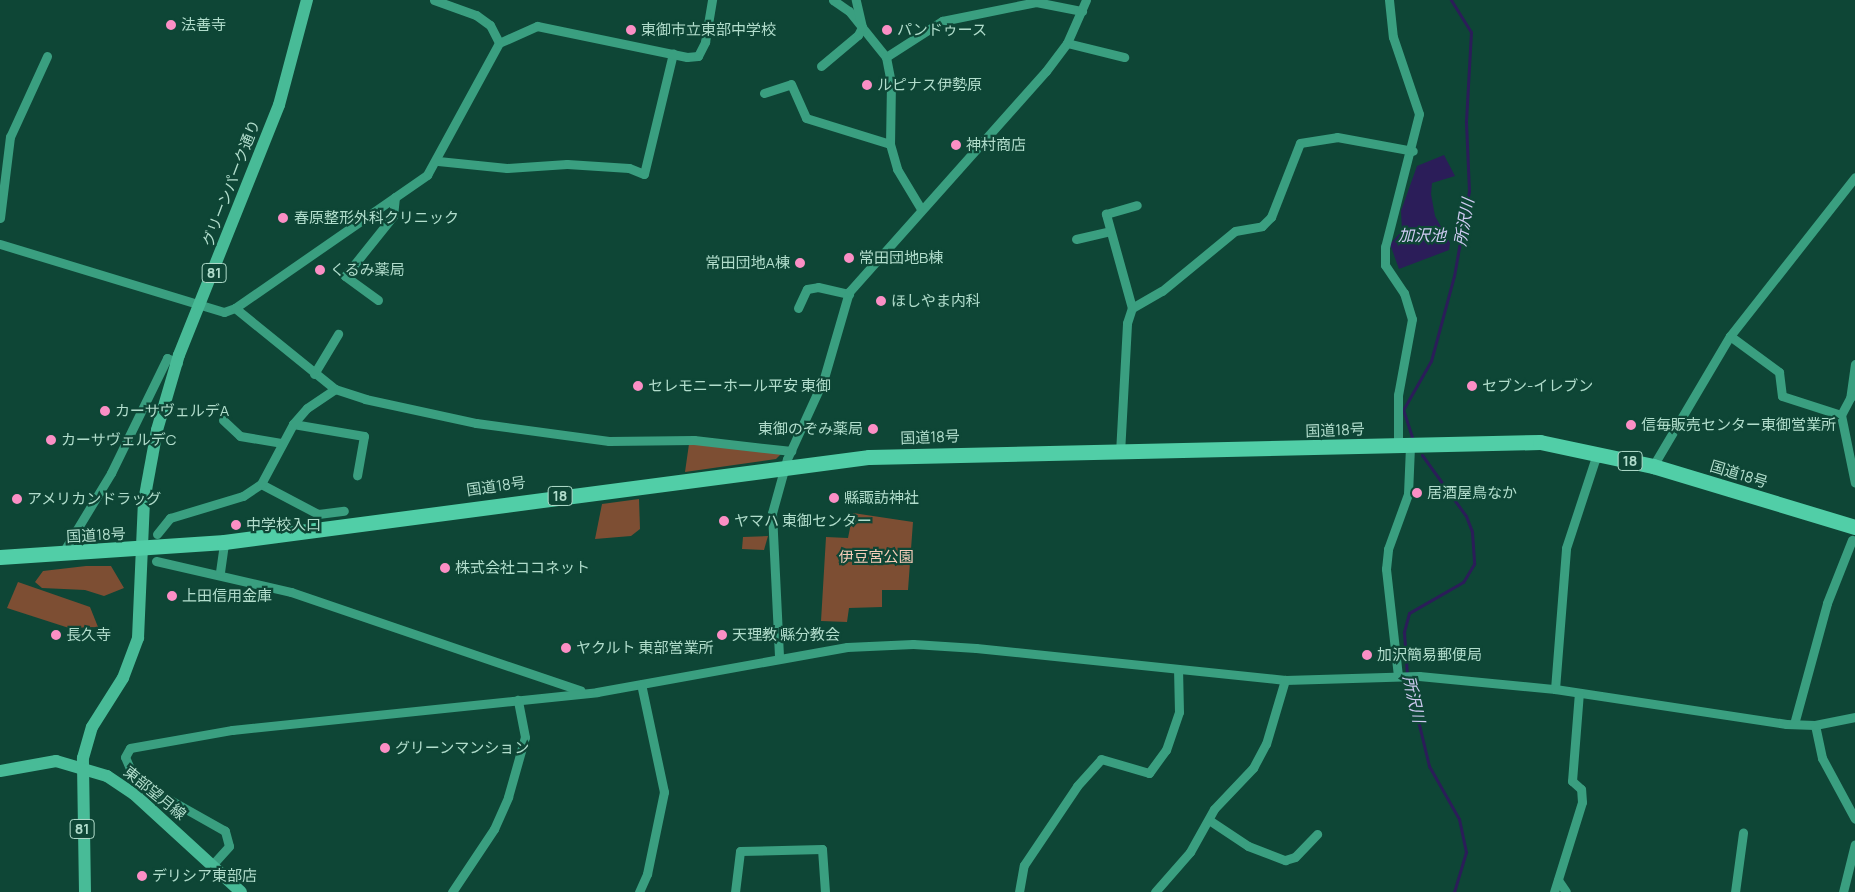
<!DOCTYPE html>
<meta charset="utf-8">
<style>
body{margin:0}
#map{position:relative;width:1855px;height:892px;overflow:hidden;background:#0e4636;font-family:Manrope,"Noto Sans JP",sans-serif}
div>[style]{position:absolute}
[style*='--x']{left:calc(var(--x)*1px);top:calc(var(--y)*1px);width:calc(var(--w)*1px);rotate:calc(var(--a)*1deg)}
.green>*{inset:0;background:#7d4e33}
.water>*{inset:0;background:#2b1d59}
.stream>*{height:3px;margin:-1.5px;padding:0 1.5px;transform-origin:1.5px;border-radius:1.5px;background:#2b1d59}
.minor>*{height:9px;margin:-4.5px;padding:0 4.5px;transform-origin:4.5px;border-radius:4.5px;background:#3a9f80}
.major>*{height:12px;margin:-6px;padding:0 6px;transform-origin:6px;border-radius:6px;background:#48bb97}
.highway>*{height:15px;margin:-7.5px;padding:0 7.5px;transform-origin:7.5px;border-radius:7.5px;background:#51cea7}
.dots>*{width:14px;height:14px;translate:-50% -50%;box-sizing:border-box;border:2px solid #0e4636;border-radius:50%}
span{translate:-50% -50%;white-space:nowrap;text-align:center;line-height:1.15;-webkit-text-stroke:4.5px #0e4636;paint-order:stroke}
.shield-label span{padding:1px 4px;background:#0e4636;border:1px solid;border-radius:4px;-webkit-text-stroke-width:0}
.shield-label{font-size:14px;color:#b1ddcc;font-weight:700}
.poi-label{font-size:15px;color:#b1ddcc}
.left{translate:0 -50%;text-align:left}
.right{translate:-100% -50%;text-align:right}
.street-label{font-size:15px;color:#b1ddcc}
.park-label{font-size:15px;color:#f6ceb9}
.water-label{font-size:16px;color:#cfcbf2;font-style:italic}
</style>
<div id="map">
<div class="green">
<div style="clip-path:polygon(689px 444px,696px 444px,781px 454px,776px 459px,685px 472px)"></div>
<div style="clip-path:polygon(639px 499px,640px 529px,631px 536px,595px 539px,602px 504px)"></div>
<div style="clip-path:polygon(853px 513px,913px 522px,908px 590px,882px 590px,882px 607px,849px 608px,847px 622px,821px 621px,826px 537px,848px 538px)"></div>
<div style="clip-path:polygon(768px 536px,764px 550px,742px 549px,743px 537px)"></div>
<div style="clip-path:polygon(86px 566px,111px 566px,124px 588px,104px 596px,85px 590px,42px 588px,35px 582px,43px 571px)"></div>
<div style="clip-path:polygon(18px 582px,90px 607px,98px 627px,69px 628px,7px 608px)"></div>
</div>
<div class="water">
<div style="clip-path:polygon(1444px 155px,1455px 176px,1432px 183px,1431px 194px,1435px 216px,1450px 243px,1449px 250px,1399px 269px,1390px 244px,1402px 231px,1401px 211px,1417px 166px)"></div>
</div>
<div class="stream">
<div style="--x:1412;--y:437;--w:28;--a:-108"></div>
<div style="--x:1403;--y:410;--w:56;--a:-60.3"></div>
<div style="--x:1431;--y:361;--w:88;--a:-74.9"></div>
<div style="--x:1454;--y:276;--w:86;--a:-80"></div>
<div style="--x:1469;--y:191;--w:70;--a:-92.5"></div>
<div style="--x:1466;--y:121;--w:89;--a:-86.8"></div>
<div style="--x:1471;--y:32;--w:38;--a:-122"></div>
<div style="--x:1422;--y:455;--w:75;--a:54.2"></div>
<div style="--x:1466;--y:516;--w:17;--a:69"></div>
<div style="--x:1472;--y:532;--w:32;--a:86"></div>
<div style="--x:1474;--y:564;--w:21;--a:121"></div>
<div style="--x:1463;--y:582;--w:62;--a:150.1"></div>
<div style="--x:1409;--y:613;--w:20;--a:105"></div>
<div style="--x:1404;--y:632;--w:43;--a:86"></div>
<div style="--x:1407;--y:675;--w:94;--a:76.4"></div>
<div style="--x:1429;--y:766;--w:61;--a:60.5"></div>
<div style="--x:1459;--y:819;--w:34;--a:78"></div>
<div style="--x:1466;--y:852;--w:42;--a:106.7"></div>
</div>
<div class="minor">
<div style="--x:434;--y:0;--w:45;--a:19.7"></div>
<div style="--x:476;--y:15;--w:17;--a:36"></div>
<div style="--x:490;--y:25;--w:20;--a:63"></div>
<div style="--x:833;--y:0;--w:19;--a:35"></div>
<div style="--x:849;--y:11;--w:59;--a:51.2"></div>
<div style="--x:886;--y:57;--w:25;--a:79"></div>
<div style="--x:891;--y:82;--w:62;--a:90.9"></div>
<div style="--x:890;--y:144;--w:26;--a:74"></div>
<div style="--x:897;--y:169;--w:47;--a:59"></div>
<div style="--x:1389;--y:0;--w:37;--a:84"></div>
<div style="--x:1393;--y:37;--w:81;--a:71.3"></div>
<div style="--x:1419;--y:114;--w:137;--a:104.3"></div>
<div style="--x:1385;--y:247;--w:18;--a:90"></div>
<div style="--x:1385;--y:265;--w:34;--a:56"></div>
<div style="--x:1404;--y:293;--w:27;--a:73"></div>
<div style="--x:1412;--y:319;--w:77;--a:100.4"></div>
<div style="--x:1398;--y:395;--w:51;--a:90"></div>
<div style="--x:1067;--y:43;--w:59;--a:13.8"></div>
<div style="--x:886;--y:57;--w:67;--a:-32.7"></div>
<div style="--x:942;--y:21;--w:96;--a:-11.4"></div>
<div style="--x:1036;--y:2;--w:47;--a:11.1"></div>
<div style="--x:821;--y:66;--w:48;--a:-40"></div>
<div style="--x:858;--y:35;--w:9;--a:-63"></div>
<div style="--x:862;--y:27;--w:28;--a:-103"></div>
<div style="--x:764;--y:93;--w:28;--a:-18"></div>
<div style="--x:791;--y:84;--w:37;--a:66"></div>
<div style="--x:806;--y:118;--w:88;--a:17.2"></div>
<div style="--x:438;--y:161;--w:69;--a:5.8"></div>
<div style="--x:507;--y:168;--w:60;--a:-3.8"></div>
<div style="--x:567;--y:164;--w:62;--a:3.7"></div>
<div style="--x:629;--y:168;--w:16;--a:22"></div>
<div style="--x:644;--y:174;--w:124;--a:-76.5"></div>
<div style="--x:0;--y:218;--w:82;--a:-83"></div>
<div style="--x:10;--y:137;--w:89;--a:-65.4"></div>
<div style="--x:1076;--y:239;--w:35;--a:-13"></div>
<div style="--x:0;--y:244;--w:234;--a:16.9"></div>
<div style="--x:224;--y:312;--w:12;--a:-20"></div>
<div style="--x:235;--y:308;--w:234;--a:-34.7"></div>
<div style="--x:427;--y:175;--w:150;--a:-61.4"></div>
<div style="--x:499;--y:43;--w:42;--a:-24.1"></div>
<div style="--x:537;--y:26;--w:153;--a:11.7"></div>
<div style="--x:687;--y:57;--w:11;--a:-5"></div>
<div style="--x:698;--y:56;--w:16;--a:-63"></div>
<div style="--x:705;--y:42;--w:43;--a:-80.5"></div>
<div style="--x:378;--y:300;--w:41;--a:-144"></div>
<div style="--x:345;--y:276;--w:77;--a:-51.3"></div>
<div style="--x:393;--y:216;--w:19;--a:-84"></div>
<div style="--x:235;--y:308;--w:129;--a:39"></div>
<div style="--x:335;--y:389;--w:32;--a:18"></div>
<div style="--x:365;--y:399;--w:114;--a:12.2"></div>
<div style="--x:476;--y:423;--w:134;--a:7.7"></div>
<div style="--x:609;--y:441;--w:85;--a:-0.7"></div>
<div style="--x:694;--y:440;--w:98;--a:6.5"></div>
<div style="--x:798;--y:308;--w:21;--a:-65"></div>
<div style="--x:807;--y:289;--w:11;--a:-10"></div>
<div style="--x:818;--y:287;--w:32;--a:13"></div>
<div style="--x:1132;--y:308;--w:98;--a:-105.5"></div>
<div style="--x:1106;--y:214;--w:32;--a:-16"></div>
<div style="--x:1730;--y:336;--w:61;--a:36.3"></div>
<div style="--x:1779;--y:372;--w:24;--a:83"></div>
<div style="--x:1782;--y:396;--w:62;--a:17.9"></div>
<div style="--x:1855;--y:364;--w:34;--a:98"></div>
<div style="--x:1850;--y:398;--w:19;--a:118"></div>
<div style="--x:1841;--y:415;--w:69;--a:78.4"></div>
<div style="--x:314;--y:374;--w:47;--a:-59"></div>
<div style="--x:223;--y:420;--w:23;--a:43"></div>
<div style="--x:240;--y:436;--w:43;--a:9.5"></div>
<div style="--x:293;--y:424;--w:72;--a:9.6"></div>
<div style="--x:364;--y:436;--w:40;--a:100"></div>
<div style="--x:1120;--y:453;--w:130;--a:-86.9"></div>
<div style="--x:1127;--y:323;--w:16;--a:-72"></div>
<div style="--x:1132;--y:308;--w:34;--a:-30"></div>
<div style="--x:1162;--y:291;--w:94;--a:-39.4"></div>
<div style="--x:1235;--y:231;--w:27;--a:-10"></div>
<div style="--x:1262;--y:226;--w:13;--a:-45"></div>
<div style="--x:1271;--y:217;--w:79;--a:-68.6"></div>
<div style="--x:1300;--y:143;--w:37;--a:-9"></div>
<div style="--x:1337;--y:137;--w:77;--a:10.4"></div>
<div style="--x:1653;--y:466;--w:151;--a:-59.4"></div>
<div style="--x:1730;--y:336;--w:202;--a:-51.8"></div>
<div style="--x:261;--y:484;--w:64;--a:27.8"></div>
<div style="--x:318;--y:514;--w:26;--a:-7"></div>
<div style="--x:157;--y:534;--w:21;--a:-51"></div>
<div style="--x:170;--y:518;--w:76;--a:-16.8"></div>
<div style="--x:243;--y:496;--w:22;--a:-34"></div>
<div style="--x:261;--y:484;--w:68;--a:-61.9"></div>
<div style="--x:293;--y:424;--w:21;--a:-49"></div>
<div style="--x:307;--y:408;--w:34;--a:-34"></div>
<div style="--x:62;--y:554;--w:95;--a:-58.8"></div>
<div style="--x:111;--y:473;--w:128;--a:-64"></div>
<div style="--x:167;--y:358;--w:12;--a:24"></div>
<div style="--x:156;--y:561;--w:139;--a:12.9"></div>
<div style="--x:291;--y:592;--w:306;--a:18.8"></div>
<div style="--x:220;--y:572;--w:30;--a:-82"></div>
<div style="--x:779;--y:656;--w:143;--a:-92.8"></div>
<div style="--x:772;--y:513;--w:56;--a:-74.5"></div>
<div style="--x:787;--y:459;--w:89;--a:-65.4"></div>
<div style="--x:824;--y:378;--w:90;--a:-73.8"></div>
<div style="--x:849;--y:292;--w:296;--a:-48.3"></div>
<div style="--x:1046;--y:71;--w:35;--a:-53"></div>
<div style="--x:1067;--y:43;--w:47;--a:-66.2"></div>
<div style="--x:1398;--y:676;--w:108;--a:-96.4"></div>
<div style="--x:1386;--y:569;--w:20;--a:-84"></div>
<div style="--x:1388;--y:549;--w:59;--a:-70"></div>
<div style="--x:1408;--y:494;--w:48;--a:-87.6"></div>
<div style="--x:1555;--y:689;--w:141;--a:-85.5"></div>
<div style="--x:1566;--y:548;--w:93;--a:-71.8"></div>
<div style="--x:1595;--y:460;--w:10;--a:-37"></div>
<div style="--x:1794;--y:724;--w:125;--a:-74.7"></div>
<div style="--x:1827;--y:603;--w:68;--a:-68.4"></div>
<div style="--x:1815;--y:725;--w:34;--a:78"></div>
<div style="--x:1822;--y:758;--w:69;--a:61.6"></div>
<div style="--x:1209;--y:820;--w:47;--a:33.7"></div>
<div style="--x:1248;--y:846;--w:40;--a:21"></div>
<div style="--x:1285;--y:860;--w:10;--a:-17"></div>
<div style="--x:1295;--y:857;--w:32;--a:-46"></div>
<div style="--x:213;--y:864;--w:24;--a:-48"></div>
<div style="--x:229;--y:846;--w:16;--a:-105"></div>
<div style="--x:225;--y:831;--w:73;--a:-150.6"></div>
<div style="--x:161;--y:795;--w:38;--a:-141"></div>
<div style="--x:131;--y:771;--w:15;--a:-113"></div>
<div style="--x:125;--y:757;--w:10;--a:-61"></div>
<div style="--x:130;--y:748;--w:104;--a:-10"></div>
<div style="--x:232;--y:730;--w:367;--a:-5.9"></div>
<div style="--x:597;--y:692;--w:254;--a:-10.2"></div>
<div style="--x:847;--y:647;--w:66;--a:-2.6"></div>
<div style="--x:913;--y:644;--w:63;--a:3.6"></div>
<div style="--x:976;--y:648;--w:311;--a:5.9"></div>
<div style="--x:1285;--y:680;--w:134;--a:-1.7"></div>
<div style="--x:1419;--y:676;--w:137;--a:5.5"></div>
<div style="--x:1555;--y:689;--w:234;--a:8.6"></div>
<div style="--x:1786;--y:724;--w:29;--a:2"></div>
<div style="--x:1815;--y:725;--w:41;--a:-11.3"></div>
<div style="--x:1558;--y:880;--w:14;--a:56"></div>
<div style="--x:452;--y:892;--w:76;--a:-56.3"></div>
<div style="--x:494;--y:829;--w:35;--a:-66"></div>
<div style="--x:508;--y:797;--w:62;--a:-74.2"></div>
<div style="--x:525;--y:737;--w:38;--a:-101"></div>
<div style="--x:639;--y:892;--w:20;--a:-66"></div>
<div style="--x:647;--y:874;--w:84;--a:-78.3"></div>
<div style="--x:664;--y:792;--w:110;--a:-102"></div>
<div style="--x:735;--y:892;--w:41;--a:-83"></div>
<div style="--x:740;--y:851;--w:82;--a:-1.4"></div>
<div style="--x:822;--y:849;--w:43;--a:86"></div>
<div style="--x:1019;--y:892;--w:27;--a:-80"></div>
<div style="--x:1024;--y:865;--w:95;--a:-56.1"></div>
<div style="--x:1077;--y:786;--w:36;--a:-48"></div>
<div style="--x:1101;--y:759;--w:50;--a:16.3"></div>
<div style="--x:1149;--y:773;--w:29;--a:-54"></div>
<div style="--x:1166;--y:750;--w:40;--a:-71.1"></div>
<div style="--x:1179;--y:712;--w:43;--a:-91.3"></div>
<div style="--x:1155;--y:892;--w:53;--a:-48.8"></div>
<div style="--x:1190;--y:852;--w:49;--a:-60.8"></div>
<div style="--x:1214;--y:809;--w:57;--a:-46.4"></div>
<div style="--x:1253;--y:768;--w:27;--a:-62"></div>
<div style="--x:1266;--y:744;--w:67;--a:-73.5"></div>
<div style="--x:1554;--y:892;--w:94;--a:-72.7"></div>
<div style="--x:1582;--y:802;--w:13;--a:-94"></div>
<div style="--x:1581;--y:789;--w:12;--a:-138"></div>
<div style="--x:1572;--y:781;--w:88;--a:-85.5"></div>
<div style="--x:1735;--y:892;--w:60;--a:-82.3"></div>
<div style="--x:1843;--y:892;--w:49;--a:-76"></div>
</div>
<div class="major">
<div style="--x:0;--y:771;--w:57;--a:-10.1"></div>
<div style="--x:56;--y:761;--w:53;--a:16.4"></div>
<div style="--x:107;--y:776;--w:32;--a:34"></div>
<div style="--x:134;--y:794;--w:145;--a:42.5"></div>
<div style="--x:85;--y:892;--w:134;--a:-90.9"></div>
<div style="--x:83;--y:758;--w:32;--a:-74"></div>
<div style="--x:92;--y:727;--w:58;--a:-57.7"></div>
<div style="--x:123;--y:678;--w:43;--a:-69.4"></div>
<div style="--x:138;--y:638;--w:137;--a:-87.5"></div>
<div style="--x:144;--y:501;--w:72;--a:-79.6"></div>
<div style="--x:157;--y:430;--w:78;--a:-73.7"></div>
<div style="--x:179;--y:355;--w:269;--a:-68.2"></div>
<div style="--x:279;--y:105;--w:109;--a:-75.1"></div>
</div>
<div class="highway">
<div style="--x:0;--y:557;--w:225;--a:-3.8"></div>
<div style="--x:224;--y:542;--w:651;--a:-7.51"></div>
<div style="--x:869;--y:457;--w:671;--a:-1.28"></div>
<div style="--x:1540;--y:442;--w:116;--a:12"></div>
<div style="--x:1653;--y:466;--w:211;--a:16.8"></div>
</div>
<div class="dots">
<div style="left:171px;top:25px;background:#fb8fc5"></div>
<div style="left:631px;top:30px;background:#fb8fc5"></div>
<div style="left:887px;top:30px;background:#fb8fc5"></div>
<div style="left:867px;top:85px;background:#fb8fc5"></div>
<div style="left:956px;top:145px;background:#fb8fc5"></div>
<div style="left:283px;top:218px;background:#fb8fc5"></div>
<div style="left:849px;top:258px;background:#fb8fc5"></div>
<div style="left:800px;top:263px;background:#fb8fc5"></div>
<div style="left:320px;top:270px;background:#fb8fc5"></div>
<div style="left:881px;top:301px;background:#fb8fc5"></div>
<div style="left:638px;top:386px;background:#fb8fc5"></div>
<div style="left:1472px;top:386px;background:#fb8fc5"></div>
<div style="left:105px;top:411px;background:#fb8fc5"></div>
<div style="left:1631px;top:425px;background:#fb8fc5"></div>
<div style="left:873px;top:429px;background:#fb8fc5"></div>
<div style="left:51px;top:440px;background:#fb8fc5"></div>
<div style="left:1417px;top:493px;background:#fb8fc5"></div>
<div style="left:834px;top:498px;background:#fb8fc5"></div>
<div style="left:17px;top:499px;background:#fb8fc5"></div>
<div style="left:724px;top:521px;background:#fb8fc5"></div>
<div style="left:236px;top:525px;background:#fb8fc5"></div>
<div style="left:445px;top:568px;background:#fb8fc5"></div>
<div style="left:172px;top:596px;background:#fb8fc5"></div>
<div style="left:56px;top:635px;background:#fb8fc5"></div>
<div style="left:722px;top:635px;background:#fb8fc5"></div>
<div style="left:566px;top:648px;background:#fb8fc5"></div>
<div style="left:1367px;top:655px;background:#fb8fc5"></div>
<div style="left:385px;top:748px;background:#fb8fc5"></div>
<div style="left:142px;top:876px;background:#fb8fc5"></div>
</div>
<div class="shield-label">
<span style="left:214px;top:273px">81</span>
<span style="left:1630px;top:461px">18</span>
<span style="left:560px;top:496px">18</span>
<span style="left:82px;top:829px">81</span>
</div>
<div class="poi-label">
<span class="left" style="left:181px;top:25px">法善寺</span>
<span class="left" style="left:641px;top:30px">東御市立東部中学校</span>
<span class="left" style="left:897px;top:30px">パンドゥース</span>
<span class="left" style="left:877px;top:85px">ルピナス伊勢原</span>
<span class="left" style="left:966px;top:145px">神村商店</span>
<span class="left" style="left:294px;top:218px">春原整形外科クリニック</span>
<span class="left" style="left:859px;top:258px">常田団地B棟</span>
<span class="right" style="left:790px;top:263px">常田団地A棟</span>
<span class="left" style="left:330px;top:270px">くるみ薬局</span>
<span class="left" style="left:891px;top:301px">ほしやま内科</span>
<span class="left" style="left:648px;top:386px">セレモニーホール平安 東御</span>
<span class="left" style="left:1482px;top:386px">セブン-イレブン</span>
<span class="left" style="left:115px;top:411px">カーサヴェルデA</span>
<span class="left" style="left:1641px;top:425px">信毎販売センター東御営業所</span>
<span class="right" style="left:863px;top:429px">東御のぞみ薬局</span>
<span class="left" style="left:61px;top:440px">カーサヴェルデC</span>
<span class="left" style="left:1427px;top:493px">居酒屋鳥なか</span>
<span class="left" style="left:844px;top:498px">縣諏訪神社</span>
<span class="left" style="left:27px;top:499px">アメリカンドラッグ</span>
<span class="left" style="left:734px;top:521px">ヤマハ 東御センター</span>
<span class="left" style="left:246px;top:525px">中学校入口</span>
<span class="left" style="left:455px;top:568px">株式会社ココネット</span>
<span class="left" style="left:182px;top:596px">上田信用金庫</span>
<span class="left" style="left:66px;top:635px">長久寺</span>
<span class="left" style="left:732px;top:635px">天理教 縣分教会</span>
<span class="left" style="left:576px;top:648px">ヤクルト 東部営業所</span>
<span class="left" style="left:1377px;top:655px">加沢簡易郵便局</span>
<span class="left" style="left:395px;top:748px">グリーンマンション</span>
<span class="left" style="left:152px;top:876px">デリシア東部店</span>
</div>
<div class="street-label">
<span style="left:231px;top:183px;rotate:-69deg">グリーンパーク通り</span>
<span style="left:1335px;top:430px;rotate:-2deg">国道18号</span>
<span style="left:930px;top:437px;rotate:-2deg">国道18号</span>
<span style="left:1739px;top:474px;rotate:17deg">国道18号</span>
<span style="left:496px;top:486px;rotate:-8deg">国道18号</span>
<span style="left:96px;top:535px;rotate:-3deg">国道18号</span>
<span style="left:155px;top:793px;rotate:39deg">東部望月線</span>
</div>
<div class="park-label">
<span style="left:876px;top:557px">伊豆宮公園</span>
</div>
<div class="water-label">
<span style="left:1464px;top:222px;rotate:-80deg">所沢川</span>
<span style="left:1422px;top:235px">加沢池</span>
<span style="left:1414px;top:699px;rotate:77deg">所沢川</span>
</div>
</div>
